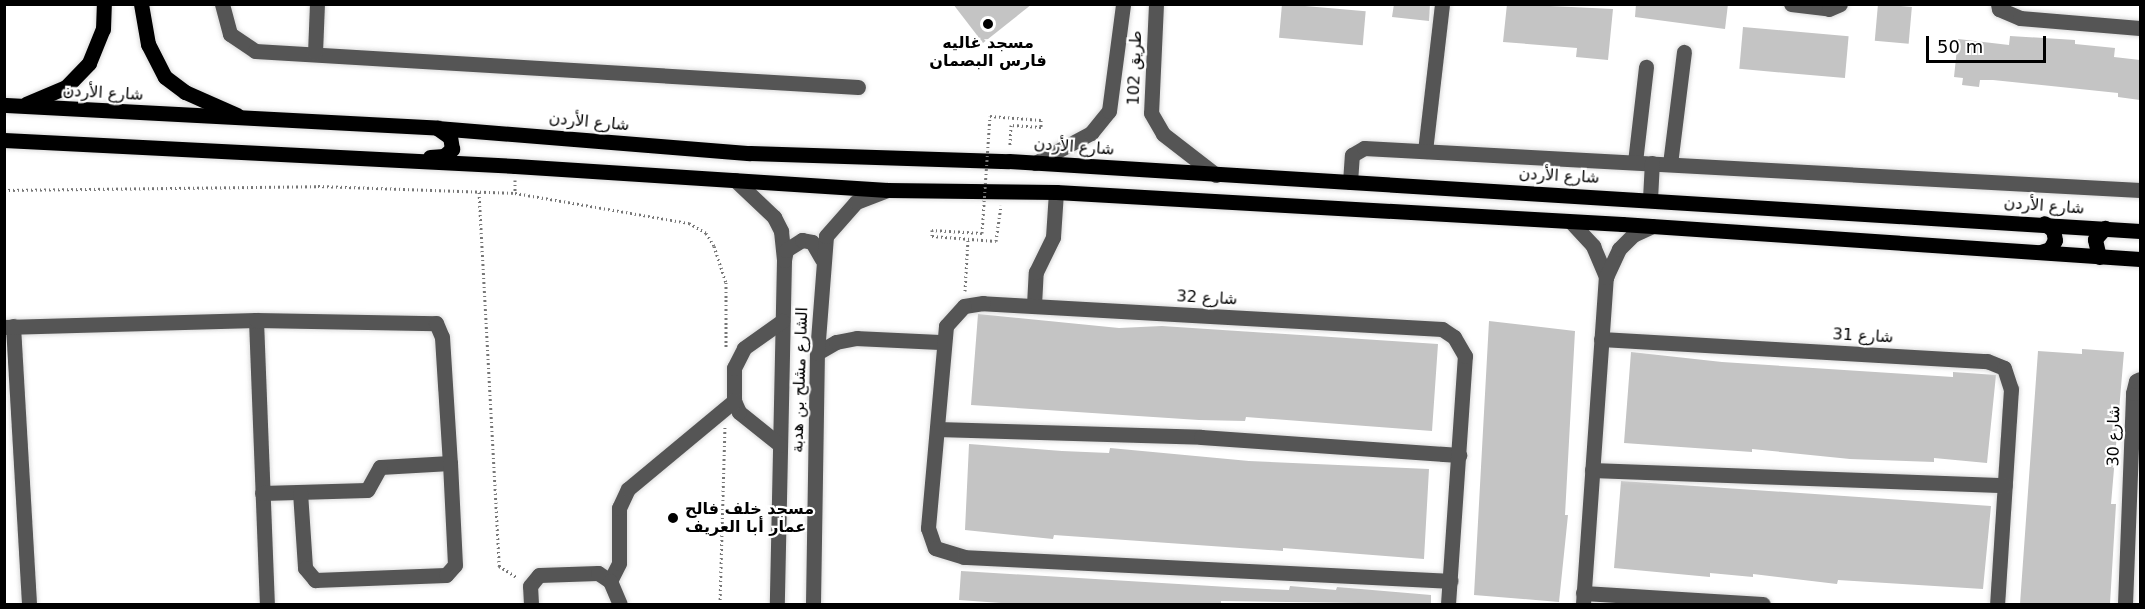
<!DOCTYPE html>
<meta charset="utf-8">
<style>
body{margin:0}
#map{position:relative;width:2145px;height:609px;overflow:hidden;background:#fff;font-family:"DejaVu Sans",Cairo,sans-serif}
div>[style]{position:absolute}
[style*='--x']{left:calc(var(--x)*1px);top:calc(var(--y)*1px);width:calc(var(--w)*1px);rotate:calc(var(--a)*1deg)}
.building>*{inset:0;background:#c4c4c4;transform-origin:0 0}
.path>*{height:3px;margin-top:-1.5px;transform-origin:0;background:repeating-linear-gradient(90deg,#777 0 1.5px,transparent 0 4.5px)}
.roads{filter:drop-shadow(0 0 2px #dbdbdb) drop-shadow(0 0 2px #dbdbdb)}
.minor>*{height:15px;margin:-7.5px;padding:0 7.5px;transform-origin:7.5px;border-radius:7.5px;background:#555}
.major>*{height:15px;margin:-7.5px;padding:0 7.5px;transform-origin:7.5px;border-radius:7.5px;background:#000}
.path-bridge>*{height:3px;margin-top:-1.5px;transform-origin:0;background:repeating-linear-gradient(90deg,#777 0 1.5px,transparent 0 4.5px)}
.dots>*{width:16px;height:16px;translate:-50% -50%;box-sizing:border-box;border:3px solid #fff;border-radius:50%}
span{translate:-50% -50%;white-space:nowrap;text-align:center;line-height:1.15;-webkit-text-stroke:4.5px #fff;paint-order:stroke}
.poi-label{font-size:16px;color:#000;font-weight:700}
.left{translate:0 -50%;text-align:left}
.street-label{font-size:16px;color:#000}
.frame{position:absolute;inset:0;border:6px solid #000;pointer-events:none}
.scale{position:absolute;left:1926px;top:36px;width:120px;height:27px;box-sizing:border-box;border:3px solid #000;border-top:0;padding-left:8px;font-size:18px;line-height:21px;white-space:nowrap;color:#000;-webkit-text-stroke:4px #fff;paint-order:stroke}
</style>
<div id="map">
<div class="building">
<div style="clip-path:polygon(953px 4px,1032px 4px,983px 43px)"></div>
<div style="left:1282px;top:4px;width:84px;height:34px;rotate:5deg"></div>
<div style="clip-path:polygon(1394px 4px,1430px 4px,1429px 21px,1392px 17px)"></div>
<div style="clip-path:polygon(1507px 4px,1613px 9px,1608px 60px,1576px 57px,1577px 48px,1503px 42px)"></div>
<div style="clip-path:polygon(1636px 4px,1728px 4px,1725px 29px,1635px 17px)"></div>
<div style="left:1878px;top:4px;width:34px;height:37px;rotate:5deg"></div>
<div style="left:1743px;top:27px;width:106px;height:42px;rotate:5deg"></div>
<div style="clip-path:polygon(2010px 36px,2075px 40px,2075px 44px,2115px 48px,2114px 57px,2140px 60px,2140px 100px,2118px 97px,2118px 93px,1993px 80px,1980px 80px,1979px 87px,1962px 85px,1963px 78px,1954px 77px,1958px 39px,2009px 45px)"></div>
<div style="clip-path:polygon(978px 314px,1119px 328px,1162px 326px,1438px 344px,1432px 431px,1246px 417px,1245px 421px,1199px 420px,971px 405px)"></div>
<div style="clip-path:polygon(1489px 321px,1575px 331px,1565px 515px,1568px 515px,1559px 602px,1474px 595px)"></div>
<div style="clip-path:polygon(2082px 349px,2124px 352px,2111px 504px,2116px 504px,2110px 604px,2020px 604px,2038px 351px,2082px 354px)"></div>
<div style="clip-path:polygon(1631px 352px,1722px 362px,1953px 377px,1953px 372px,1996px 375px,1987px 463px,1934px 458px,1934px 462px,1850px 459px,1752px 449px,1752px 452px,1624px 443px)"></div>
<div style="clip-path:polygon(969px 444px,1062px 451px,1109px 453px,1110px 448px,1249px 461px,1429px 469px,1424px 559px,1283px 548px,1283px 551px,1054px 535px,1053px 539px,965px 530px)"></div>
<div style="clip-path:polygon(1621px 481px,1991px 506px,1983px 589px,1838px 580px,1837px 584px,1753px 574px,1753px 577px,1710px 573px,1710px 577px,1614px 568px)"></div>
<div style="clip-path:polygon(961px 571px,1245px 588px,1289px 590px,1290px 586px,1336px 590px,1337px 587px,1431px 595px,1431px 604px,1221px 601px,1221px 604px,1015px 604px,959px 600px)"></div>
</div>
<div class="path">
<div style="--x:990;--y:116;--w:51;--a:4.5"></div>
<div style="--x:1041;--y:120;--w:7;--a:90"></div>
<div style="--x:1041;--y:127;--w:30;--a:-176"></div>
<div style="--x:1011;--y:125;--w:21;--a:93"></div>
<div style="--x:515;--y:180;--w:13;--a:90"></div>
<div style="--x:515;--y:193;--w:177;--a:9.8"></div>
<div style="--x:689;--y:223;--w:20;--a:30"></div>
<div style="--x:706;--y:233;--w:15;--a:58"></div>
<div style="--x:714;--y:246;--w:38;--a:72"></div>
<div style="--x:726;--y:282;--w:67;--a:90"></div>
<div style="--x:4;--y:190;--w:314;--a:-0.7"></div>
<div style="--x:318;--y:186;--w:197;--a:2"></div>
<div style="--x:479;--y:192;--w:375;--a:86.9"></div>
<div style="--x:499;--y:566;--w:22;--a:32"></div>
<div style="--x:982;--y:233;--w:50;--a:-176.6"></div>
<div style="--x:932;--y:230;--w:6;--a:90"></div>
<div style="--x:932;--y:236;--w:64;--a:4.5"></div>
<div style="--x:996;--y:241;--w:36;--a:-82"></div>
<div style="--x:965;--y:291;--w:52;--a:-86.7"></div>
<div style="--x:720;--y:604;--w:177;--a:-88.4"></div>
</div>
<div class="roads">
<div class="minor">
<div style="--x:222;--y:4;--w:31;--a:75"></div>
<div style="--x:230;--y:34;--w:30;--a:34"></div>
<div style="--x:255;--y:51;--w:604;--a:3.42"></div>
<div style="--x:1156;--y:4;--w:109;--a:92.6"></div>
<div style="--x:1151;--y:113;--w:24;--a:60"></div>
<div style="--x:1163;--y:134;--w:67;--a:37.7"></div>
<div style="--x:1791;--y:4;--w:38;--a:7"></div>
<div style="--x:1829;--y:9;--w:12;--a:-24"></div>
<div style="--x:1998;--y:4;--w:5;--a:79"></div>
<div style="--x:1999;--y:9;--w:23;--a:23"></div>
<div style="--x:2020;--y:18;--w:120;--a:4.8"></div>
<div style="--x:315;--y:53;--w:49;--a:-87.7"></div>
<div style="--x:1425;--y:151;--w:148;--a:-83.4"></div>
<div style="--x:1635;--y:162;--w:96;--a:-83.4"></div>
<div style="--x:1035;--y:163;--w:64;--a:-28.2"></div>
<div style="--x:1091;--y:133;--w:28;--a:-51"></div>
<div style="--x:1109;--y:111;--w:108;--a:-82.5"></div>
<div style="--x:1670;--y:164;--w:113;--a:-82.9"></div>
<div style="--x:735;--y:180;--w:54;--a:43.5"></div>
<div style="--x:774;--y:217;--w:16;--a:63"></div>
<div style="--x:781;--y:231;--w:29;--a:84"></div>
<div style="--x:784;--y:260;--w:344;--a:91.2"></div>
<div style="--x:1350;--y:182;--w:27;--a:-86"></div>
<div style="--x:1352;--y:155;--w:14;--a:-30"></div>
<div style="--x:1364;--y:148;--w:777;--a:3.1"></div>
<div style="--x:1650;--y:199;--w:36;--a:-87"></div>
<div style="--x:1571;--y:222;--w:33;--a:47"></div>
<div style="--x:1593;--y:246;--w:34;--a:67"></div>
<div style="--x:784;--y:260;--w:10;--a:-79"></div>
<div style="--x:786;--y:250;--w:19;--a:-32"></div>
<div style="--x:802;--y:240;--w:10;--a:11"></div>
<div style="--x:812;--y:242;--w:20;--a:60"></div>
<div style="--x:1034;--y:305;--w:33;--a:-87"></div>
<div style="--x:1036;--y:272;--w:39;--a:-64"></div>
<div style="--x:1053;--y:237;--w:45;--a:-86.2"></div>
<div style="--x:256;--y:320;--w:284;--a:87.8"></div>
<div style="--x:13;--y:326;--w:278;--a:86.7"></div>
<div style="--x:4;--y:327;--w:252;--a:-1.6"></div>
<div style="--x:256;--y:320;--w:180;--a:1"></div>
<div style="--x:436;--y:323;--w:15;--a:67"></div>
<div style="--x:442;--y:337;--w:126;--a:86.4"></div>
<div style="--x:450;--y:463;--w:70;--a:176.7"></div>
<div style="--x:380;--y:467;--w:26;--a:119"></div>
<div style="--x:367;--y:490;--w:105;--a:178.4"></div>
<div style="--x:1601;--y:339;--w:387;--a:3.3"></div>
<div style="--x:1987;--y:361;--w:18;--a:22"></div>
<div style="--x:2004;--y:368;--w:22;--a:72"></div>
<div style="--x:2011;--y:389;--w:215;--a:93.7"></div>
<div style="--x:817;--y:353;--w:22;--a:-30"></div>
<div style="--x:836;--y:342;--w:21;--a:-11"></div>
<div style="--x:857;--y:338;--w:86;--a:2.7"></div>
<div style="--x:937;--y:429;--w:264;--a:1.7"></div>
<div style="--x:1201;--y:437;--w:259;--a:4"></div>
<div style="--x:780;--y:445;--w:53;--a:-141.2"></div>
<div style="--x:739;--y:412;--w:12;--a:-114"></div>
<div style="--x:734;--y:401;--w:33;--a:-90"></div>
<div style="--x:734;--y:368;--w:22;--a:-63"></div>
<div style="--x:744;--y:348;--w:47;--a:-35.4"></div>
<div style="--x:1592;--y:470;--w:413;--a:2.1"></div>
<div style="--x:300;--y:492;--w:76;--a:86.2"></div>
<div style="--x:305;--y:568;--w:16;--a:50"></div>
<div style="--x:315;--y:580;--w:131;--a:-2.2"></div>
<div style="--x:446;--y:575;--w:13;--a:-48"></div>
<div style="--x:455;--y:565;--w:102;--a:-92.8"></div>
<div style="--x:610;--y:581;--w:20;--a:-63"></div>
<div style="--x:619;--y:563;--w:55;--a:-90"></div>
<div style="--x:619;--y:508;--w:21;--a:-65"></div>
<div style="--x:628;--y:489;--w:138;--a:-39.7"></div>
<div style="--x:1583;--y:593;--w:180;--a:3.5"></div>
<div style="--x:531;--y:604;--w:18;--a:-93"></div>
<div style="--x:530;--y:586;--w:14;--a:-51"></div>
<div style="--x:539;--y:575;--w:59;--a:-1.9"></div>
<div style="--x:598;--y:573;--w:14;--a:34"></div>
<div style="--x:610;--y:581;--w:25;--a:67"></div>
<div style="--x:813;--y:604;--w:251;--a:-89.1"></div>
<div style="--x:817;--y:353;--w:117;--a:-85.6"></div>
<div style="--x:826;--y:236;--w:45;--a:-48.6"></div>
<div style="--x:856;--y:202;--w:33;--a:-21"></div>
<div style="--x:1448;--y:604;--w:249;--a:-86.1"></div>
<div style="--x:1465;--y:356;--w:22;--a:-120"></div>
<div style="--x:1454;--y:337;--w:14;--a:-146"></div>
<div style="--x:1442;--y:329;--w:460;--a:-176.8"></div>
<div style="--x:983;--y:303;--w:19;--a:171"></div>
<div style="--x:964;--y:306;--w:27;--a:132"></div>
<div style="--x:946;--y:326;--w:203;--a:95.1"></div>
<div style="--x:928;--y:528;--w:21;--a:71"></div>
<div style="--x:935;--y:548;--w:30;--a:17"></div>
<div style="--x:964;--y:557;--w:487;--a:2.8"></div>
<div style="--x:1583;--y:604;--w:328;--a:-86"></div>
<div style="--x:1606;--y:277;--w:31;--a:-65"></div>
<div style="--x:1619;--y:249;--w:20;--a:-45"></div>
<div style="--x:1633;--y:235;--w:21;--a:-25"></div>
<div style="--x:2125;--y:604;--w:211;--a:-87.8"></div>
<div style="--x:2133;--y:393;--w:12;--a:-76"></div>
<div style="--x:2136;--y:381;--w:4;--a:-27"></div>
</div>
<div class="major">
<div style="--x:141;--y:4;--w:41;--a:80.1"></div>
<div style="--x:148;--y:44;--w:37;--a:63"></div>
<div style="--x:165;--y:77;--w:25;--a:37"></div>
<div style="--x:185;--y:92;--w:57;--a:23.9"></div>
<div style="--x:26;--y:104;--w:43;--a:-23"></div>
<div style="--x:66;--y:87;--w:33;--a:-46"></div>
<div style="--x:89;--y:63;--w:37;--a:-68"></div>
<div style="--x:103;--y:29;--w:25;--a:-88"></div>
<div style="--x:4;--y:105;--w:434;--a:3"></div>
<div style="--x:437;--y:128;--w:314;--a:4.6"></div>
<div style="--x:750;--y:153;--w:259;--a:1.8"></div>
<div style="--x:1009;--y:161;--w:1133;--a:3.54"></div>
<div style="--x:4;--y:140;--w:512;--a:2.91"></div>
<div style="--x:515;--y:166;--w:373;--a:3.7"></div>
<div style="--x:887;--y:190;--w:169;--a:0.7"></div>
<div style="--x:1056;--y:192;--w:567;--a:3.24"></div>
<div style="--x:1622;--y:224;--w:519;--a:3.87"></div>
<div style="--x:430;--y:157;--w:14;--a:-4"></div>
<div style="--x:444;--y:156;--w:11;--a:-41"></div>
<div style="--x:452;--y:149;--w:12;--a:-99"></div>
<div style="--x:450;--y:137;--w:16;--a:-145"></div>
<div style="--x:2041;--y:252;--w:9;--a:-18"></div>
<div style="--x:2050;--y:249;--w:10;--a:-61"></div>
<div style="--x:2055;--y:240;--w:10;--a:-101"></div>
<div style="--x:2053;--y:230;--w:11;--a:-142"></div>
<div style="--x:2099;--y:257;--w:18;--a:-103"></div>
<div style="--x:2095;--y:239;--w:15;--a:-48"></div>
</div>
</div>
<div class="path-bridge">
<div style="--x:982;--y:233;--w:117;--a:-86.1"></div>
</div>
<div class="dots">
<div style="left:988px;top:24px;background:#000"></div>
<div style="left:673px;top:518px;background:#000"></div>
</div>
<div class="poi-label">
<span style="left:988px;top:52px">مسجد غاليه<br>فارس البصمان</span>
<span class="left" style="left:685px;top:518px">مسجد خلف فالح<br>عمار أبا العريف</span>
</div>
<div class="street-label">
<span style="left:1135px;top:68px;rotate:-88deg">طريق 102</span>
<span style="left:103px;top:93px;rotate:3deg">شارع الأردن</span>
<span style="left:589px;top:122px;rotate:5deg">شارع الأردن</span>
<span style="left:1074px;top:147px;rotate:4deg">شارع الأردن</span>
<span style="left:1559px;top:176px;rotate:3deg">شارع الأردن</span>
<span style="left:2044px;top:206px;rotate:4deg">شارع الأردن</span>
<span style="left:1207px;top:298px;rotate:3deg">شارع 32</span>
<span style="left:1863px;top:336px;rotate:3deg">شارع 31</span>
<span style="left:800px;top:380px;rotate:-88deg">الشارع مشلح بن هدبة</span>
<span style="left:2114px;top:436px;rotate:-89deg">شارع 30</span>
</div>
<div class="frame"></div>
<div class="scale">50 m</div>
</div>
